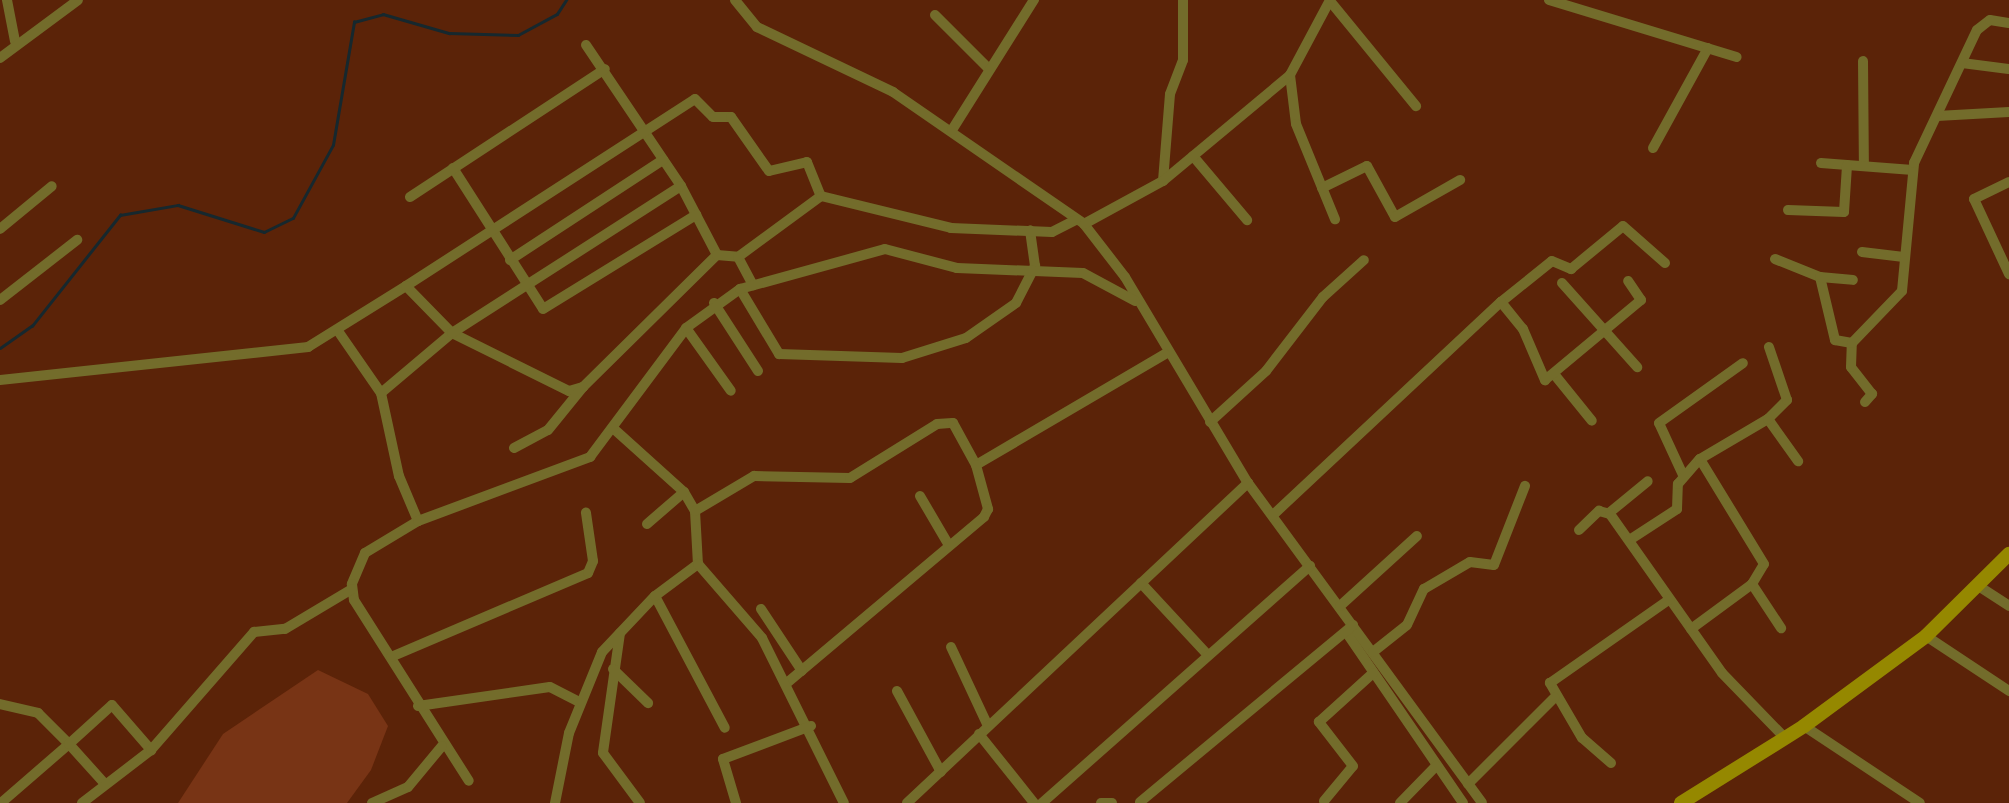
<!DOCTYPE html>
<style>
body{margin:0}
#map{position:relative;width:2009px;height:803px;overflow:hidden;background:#5b2308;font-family:"PT Sans Narrow",sans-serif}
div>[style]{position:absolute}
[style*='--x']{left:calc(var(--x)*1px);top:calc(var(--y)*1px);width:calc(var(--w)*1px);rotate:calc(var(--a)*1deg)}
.green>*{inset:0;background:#783415}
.stream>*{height:2.5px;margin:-1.25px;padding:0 1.25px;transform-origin:1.25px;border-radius:1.25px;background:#16282e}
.street>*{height:10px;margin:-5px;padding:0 5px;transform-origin:5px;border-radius:5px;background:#736c2b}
.secondary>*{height:14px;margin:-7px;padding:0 7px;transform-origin:7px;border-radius:7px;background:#958800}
span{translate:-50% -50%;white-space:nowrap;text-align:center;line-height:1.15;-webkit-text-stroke:5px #4f1800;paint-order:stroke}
</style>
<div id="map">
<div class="green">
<div style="clip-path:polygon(318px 670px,368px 694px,388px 726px,371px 770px,347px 803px,178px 803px,223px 734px)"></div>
</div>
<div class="stream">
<div style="--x:0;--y:348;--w:39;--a:-35"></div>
<div style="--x:32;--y:326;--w:142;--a:-51.6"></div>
<div style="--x:120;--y:215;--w:59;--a:-9.8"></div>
<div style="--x:178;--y:205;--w:90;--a:17.4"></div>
<div style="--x:264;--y:232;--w:32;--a:-26"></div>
<div style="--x:293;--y:218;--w:83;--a:-61.3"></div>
<div style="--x:333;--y:145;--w:125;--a:-80.3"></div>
<div style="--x:354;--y:22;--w:30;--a:-15"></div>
<div style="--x:383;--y:14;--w:69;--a:16.1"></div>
<div style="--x:449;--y:33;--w:69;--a:1.7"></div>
<div style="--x:518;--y:35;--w:44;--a:-28.3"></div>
<div style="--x:557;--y:14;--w:17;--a:-57"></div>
</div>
<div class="street">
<div style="--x:7;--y:0;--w:42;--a:79"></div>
<div style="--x:735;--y:0;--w:35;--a:51"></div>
<div style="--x:757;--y:27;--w:151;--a:25.5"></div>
<div style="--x:893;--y:92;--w:232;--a:34.6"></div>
<div style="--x:1084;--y:224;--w:67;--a:52.3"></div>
<div style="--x:1125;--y:277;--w:240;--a:59.2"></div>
<div style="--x:1248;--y:483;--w:396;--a:53.8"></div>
<div style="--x:1549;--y:0;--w:196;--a:16.9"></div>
<div style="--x:1330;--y:1;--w:136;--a:50.7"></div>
<div style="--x:935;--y:15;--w:75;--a:45"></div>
<div style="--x:586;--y:45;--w:170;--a:56"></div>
<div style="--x:681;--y:186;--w:78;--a:62.4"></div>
<div style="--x:0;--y:58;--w:97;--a:-36.6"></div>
<div style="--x:1863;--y:61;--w:105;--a:89.5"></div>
<div style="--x:1962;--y:63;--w:47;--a:7.3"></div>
<div style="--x:1290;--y:75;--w:49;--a:83"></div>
<div style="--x:1296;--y:124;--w:103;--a:67.7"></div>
<div style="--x:1937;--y:116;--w:72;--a:-3.2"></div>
<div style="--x:952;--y:130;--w:154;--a:-57.8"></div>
<div style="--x:1653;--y:148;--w:114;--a:-61.2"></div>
<div style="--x:1193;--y:156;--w:84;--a:49.8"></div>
<div style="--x:1821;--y:163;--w:92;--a:4.4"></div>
<div style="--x:453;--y:168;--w:167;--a:57.4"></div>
<div style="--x:543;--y:309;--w:180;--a:-31.6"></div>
<div style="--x:1163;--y:181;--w:87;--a:-85.4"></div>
<div style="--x:1170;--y:94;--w:36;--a:-69"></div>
<div style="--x:1183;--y:60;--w:60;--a:-90"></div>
<div style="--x:2009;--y:182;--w:39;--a:154"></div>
<div style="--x:1974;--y:199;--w:83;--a:65"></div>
<div style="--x:1322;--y:188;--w:50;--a:-26.1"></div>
<div style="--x:1367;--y:166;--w:58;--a:61.2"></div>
<div style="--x:1395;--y:217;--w:75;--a:-29.6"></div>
<div style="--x:410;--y:197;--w:233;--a:-33.3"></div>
<div style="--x:1788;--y:210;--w:56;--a:2"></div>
<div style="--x:1844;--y:212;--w:47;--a:-86.3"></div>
<div style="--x:1084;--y:224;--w:90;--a:-28.6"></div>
<div style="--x:1163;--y:181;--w:165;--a:-39.8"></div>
<div style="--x:1290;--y:75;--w:85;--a:-61.9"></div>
<div style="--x:0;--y:229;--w:67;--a:-39.6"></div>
<div style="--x:1862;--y:252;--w:42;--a:6.8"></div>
<div style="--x:738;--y:257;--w:32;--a:62"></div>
<div style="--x:1775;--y:259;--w:48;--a:21.8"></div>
<div style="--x:1820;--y:277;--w:65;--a:76.6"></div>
<div style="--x:1835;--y:340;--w:17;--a:10"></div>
<div style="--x:510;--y:260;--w:183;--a:-33.2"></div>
<div style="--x:1820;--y:277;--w:33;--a:5"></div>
<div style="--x:1562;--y:283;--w:113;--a:48.2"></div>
<div style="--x:406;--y:286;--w:344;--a:-32.9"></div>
<div style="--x:695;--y:99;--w:25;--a:45"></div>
<div style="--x:713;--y:117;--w:18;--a:0"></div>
<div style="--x:731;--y:117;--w:66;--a:54.9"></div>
<div style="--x:769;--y:171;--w:39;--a:-13"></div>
<div style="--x:807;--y:162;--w:37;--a:68"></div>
<div style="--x:740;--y:289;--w:76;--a:59"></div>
<div style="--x:779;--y:354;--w:123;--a:1.9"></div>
<div style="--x:902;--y:358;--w:67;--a:-17.4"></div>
<div style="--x:966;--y:338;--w:61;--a:-35"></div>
<div style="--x:1016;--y:303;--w:42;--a:-62.8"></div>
<div style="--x:1035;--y:266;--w:36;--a:-98"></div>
<div style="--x:0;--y:300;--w:98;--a:-37.9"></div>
<div style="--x:1501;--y:302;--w:65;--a:-38.8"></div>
<div style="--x:1552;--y:261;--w:21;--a:23"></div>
<div style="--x:1571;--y:269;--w:67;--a:-39.6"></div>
<div style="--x:1623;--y:226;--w:56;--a:41.4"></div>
<div style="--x:714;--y:303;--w:81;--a:57.1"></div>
<div style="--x:686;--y:328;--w:77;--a:54.5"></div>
<div style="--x:338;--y:331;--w:75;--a:55.3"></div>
<div style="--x:381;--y:393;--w:85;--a:77.8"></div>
<div style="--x:399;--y:476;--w:49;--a:67.1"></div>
<div style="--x:418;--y:521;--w:62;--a:148.9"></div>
<div style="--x:365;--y:553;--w:34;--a:113"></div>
<div style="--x:352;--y:584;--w:16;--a:83"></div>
<div style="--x:354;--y:600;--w:214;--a:57.6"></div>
<div style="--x:1554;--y:374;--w:60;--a:51"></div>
<div style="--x:0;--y:380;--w:310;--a:-6.1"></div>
<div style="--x:308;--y:347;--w:115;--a:-31.9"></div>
<div style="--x:406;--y:286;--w:66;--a:45.6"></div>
<div style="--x:452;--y:333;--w:131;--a:26.4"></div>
<div style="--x:569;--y:391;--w:15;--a:-16"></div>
<div style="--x:583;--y:387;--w:188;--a:-44.6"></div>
<div style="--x:717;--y:255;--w:21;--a:5"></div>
<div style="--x:738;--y:257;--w:103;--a:-36.3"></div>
<div style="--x:821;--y:196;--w:134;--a:13.8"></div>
<div style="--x:951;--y:228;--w:101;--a:2.3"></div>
<div style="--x:1052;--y:232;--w:27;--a:-27"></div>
<div style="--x:381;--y:393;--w:93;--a:-40.2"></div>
<div style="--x:452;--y:333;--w:272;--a:-32.7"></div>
<div style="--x:1865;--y:402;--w:11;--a:-49"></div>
<div style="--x:1872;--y:394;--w:34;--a:-128"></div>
<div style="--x:1851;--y:367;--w:24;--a:-88"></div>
<div style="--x:1852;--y:343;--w:72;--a:-46.1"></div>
<div style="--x:1902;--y:291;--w:129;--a:-84.6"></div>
<div style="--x:1914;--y:163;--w:147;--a:-64.7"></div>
<div style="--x:1977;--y:30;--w:16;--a:-38"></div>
<div style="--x:1990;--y:20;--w:19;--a:9"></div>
<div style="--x:1768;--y:419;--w:52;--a:54.5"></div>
<div style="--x:1210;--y:422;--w:76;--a:-42.3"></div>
<div style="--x:1266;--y:371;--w:93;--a:-52.4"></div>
<div style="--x:1323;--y:297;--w:55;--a:-42.1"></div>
<div style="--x:614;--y:429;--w:94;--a:42"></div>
<div style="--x:684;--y:492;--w:22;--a:60"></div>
<div style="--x:695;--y:511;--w:53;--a:86.8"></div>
<div style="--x:514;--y:448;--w:38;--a:-28"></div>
<div style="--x:548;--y:430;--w:55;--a:-50.9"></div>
<div style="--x:976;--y:465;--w:219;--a:-30.4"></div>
<div style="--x:1683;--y:475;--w:57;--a:-114.8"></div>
<div style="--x:1659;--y:423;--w:103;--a:-35.5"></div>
<div style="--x:920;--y:496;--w:53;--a:59.6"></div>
<div style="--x:695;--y:511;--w:69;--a:-30.7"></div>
<div style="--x:754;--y:476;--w:96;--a:1.2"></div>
<div style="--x:850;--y:478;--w:102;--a:-31.8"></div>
<div style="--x:937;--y:424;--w:16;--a:-4"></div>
<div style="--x:953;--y:423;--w:48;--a:61.3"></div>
<div style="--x:976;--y:465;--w:46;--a:74.7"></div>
<div style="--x:988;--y:509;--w:9;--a:117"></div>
<div style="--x:984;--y:517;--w:256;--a:139.9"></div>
<div style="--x:1609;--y:513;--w:50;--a:-39.4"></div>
<div style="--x:1273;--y:515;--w:312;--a:-43.1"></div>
<div style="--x:1501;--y:302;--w:35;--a:51"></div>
<div style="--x:1523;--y:329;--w:56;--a:66.7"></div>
<div style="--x:1545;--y:380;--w:125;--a:-39.8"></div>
<div style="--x:1641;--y:300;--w:23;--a:-124"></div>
<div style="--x:418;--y:521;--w:184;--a:-20.4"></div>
<div style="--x:590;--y:457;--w:161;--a:-53.3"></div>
<div style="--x:686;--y:328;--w:67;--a:-35.8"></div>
<div style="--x:740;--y:289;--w:150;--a:-15.4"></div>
<div style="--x:885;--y:249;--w:74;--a:14.8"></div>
<div style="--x:957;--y:268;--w:126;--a:2.3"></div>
<div style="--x:1083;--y:273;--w:59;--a:28.3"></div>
<div style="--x:647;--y:524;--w:49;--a:-40.9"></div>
<div style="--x:1579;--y:530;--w:28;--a:-44"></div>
<div style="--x:1599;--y:511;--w:11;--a:15"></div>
<div style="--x:1610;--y:514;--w:194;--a:54.8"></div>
<div style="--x:1722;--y:673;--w:91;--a:45.9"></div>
<div style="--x:1631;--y:539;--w:55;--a:-33.1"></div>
<div style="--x:1677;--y:509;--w:25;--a:-88"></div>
<div style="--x:1678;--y:484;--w:33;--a:-49"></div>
<div style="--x:1141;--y:583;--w:98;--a:47.1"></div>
<div style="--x:1752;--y:584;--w:23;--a:-59"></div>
<div style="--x:1764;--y:564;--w:123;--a:-121.4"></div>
<div style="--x:1700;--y:459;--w:79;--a:-30.5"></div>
<div style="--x:1768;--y:419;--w:27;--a:-45"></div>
<div style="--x:1787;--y:400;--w:56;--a:-108.8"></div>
<div style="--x:1980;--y:587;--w:35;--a:33"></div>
<div style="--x:655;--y:596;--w:149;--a:62.1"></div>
<div style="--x:1340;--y:606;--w:104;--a:-42.3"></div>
<div style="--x:761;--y:609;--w:74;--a:56.5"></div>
<div style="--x:1691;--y:629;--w:76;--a:-36.4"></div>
<div style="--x:1752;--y:584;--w:53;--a:56.6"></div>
<div style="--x:1346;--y:632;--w:207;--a:55.6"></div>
<div style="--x:620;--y:633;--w:121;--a:98.1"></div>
<div style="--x:603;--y:753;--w:62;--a:53.5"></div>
<div style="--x:1926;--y:636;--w:100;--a:33.5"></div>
<div style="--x:951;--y:647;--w:87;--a:64.9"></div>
<div style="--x:1373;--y:652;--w:43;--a:-38.5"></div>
<div style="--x:1407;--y:625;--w:40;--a:-65"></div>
<div style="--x:1424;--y:589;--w:53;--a:-30.4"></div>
<div style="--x:1470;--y:562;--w:24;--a:7"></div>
<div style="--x:1494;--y:565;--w:85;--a:-68.6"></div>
<div style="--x:391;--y:657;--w:214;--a:-23.1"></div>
<div style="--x:588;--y:573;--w:13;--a:-67"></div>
<div style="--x:593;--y:561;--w:49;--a:-98.3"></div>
<div style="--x:613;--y:669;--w:49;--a:44.2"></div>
<div style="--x:897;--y:691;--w:92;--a:61.5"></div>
<div style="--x:0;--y:704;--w:39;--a:13"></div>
<div style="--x:38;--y:713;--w:44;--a:45"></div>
<div style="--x:69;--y:744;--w:90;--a:139.1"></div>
<div style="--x:418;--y:706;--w:133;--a:-8.2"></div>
<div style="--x:550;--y:687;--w:34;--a:27"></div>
<div style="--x:1804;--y:726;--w:139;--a:33.6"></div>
<div style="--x:979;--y:734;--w:88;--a:51.4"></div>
<div style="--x:1611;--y:763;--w:38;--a:-139"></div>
<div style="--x:1582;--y:738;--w:64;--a:-120.2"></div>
<div style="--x:1550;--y:683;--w:146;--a:-35"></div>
<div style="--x:105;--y:784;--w:54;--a:-132"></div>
<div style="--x:69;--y:744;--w:58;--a:-42.2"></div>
<div style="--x:112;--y:705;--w:60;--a:49.1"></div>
<div style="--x:1468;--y:784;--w:122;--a:-45"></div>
<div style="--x:1324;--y:801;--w:45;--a:-50.4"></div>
<div style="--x:1353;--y:766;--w:56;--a:-127.7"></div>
<div style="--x:1319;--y:722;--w:73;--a:-42.2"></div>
<div style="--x:1140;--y:802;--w:277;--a:-39.7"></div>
<div style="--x:82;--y:803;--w:87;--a:-37.5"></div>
<div style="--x:151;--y:750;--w:157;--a:-48.9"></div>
<div style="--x:254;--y:632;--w:31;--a:-6"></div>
<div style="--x:285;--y:629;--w:78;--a:-30.8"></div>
<div style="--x:372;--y:803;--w:39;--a:-24"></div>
<div style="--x:408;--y:787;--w:53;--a:-50.3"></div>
<div style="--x:555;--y:803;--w:71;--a:-78.7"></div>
<div style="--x:569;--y:733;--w:87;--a:-67.8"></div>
<div style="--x:602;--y:652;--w:77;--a:-46.6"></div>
<div style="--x:655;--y:596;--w:54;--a:-36.7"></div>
<div style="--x:698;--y:564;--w:98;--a:49.1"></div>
<div style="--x:762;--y:638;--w:184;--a:63.6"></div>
<div style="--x:736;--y:803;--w:46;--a:-106.5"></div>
<div style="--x:723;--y:759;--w:94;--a:-20.6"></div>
<div style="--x:907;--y:803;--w:468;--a:-43.2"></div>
<div style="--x:1042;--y:803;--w:358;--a:-41.5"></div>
<div style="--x:1101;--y:803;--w:11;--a:0"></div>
<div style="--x:1400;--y:803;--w:52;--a:-45.8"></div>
</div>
<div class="secondary">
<div style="--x:1681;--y:803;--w:145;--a:-32"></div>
<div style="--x:1804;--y:726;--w:152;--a:-36.4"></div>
<div style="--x:1926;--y:636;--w:117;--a:-44.7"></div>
</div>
</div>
